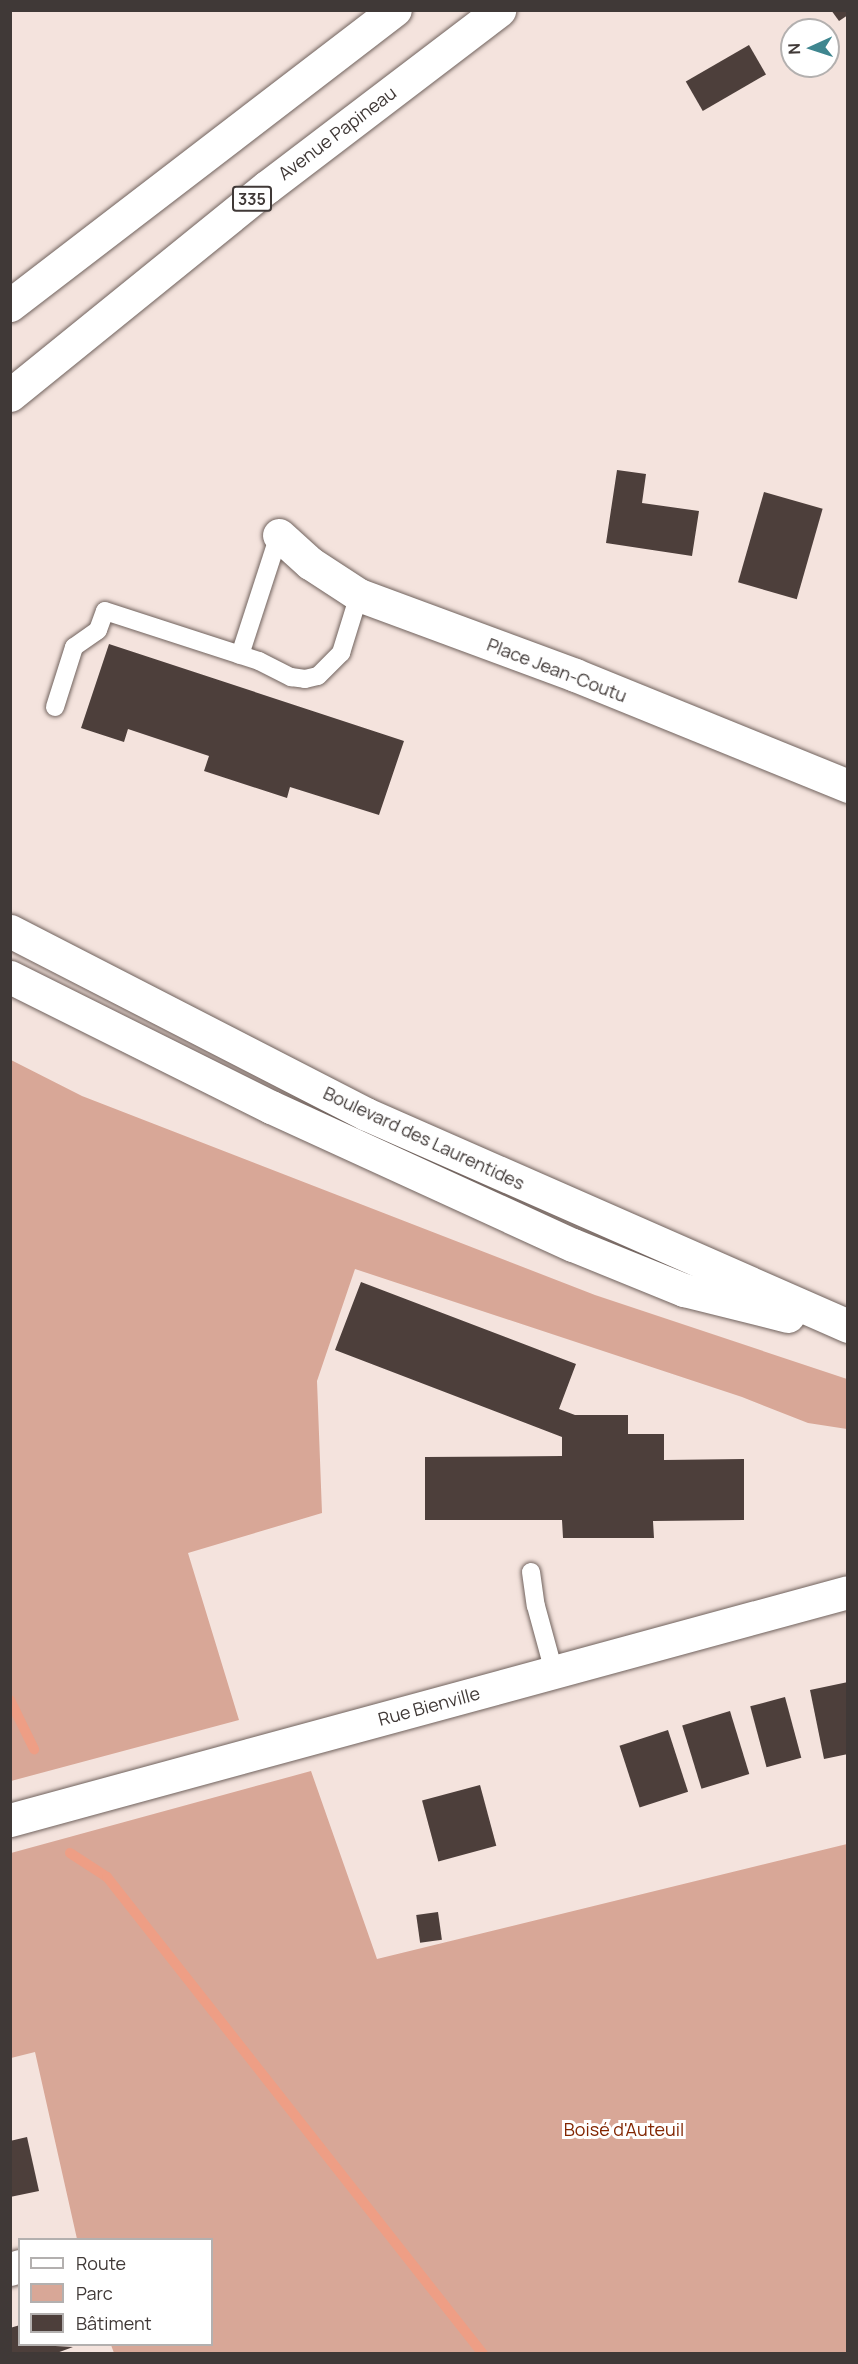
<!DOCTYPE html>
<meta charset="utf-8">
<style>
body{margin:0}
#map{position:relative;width:858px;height:2364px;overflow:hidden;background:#f4e3dd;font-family:Manrope,sans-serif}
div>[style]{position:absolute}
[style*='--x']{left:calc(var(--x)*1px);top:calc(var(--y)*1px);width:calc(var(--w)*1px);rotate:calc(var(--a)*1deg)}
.green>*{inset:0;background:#d8a797}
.stream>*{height:10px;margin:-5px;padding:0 5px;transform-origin:5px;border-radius:5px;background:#ee9e85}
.building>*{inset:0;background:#4d3f3b;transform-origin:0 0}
.roads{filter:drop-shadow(0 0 2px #70625d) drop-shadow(0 0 2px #70625d)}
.service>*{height:18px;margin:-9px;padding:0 9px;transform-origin:9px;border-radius:9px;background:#fff}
.minor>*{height:33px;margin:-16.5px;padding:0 16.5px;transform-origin:16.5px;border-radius:16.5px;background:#fff}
.tertiary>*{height:33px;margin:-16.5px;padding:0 16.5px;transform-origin:16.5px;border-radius:16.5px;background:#fff}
.trunk>*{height:33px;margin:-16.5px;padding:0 16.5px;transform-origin:16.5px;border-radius:16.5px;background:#fff}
span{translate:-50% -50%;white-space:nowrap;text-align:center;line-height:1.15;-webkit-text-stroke:6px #fff;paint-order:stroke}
.shield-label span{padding:2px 4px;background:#fff;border:2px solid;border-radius:4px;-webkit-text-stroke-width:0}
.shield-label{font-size:16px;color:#403937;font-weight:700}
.street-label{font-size:18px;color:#403937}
.park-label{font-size:18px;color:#822602}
.frame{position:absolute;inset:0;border:12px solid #403937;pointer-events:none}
.legend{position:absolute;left:18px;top:2238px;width:195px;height:108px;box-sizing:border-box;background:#fff;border:2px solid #b3b0af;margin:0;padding:8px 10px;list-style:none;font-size:18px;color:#403937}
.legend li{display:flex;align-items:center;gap:12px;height:30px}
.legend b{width:30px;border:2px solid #b3b0af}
.north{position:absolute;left:780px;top:18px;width:60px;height:60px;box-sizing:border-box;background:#fff;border:2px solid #b3b0af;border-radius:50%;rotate:267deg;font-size:16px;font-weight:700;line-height:24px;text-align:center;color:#403937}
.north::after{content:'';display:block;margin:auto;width:21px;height:27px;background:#3f868f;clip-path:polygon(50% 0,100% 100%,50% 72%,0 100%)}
</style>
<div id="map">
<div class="green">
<div style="clip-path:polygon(11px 1060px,82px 1096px,595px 1295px,847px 1379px,847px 1429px,808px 1423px,742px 1397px,355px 1269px,317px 1381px,322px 1513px,188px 1553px,239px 1720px,11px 1781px)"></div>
<div style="clip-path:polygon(311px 1771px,377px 1959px,847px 1844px,847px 2353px,114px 2353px,111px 2345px,212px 2344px,212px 2240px,77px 2239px,35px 2052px,11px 2058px,11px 1853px)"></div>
</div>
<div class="stream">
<div style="--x:10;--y:1700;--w:55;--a:63.9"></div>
<div style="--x:70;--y:1853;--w:44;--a:33"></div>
<div style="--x:107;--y:1877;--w:607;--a:51.75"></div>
</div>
<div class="building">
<div style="clip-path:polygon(831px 10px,848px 10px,848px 15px,839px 21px)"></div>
<div style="left:749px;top:45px;width:34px;height:73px;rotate:60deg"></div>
<div style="clip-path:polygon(617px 470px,646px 474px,642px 503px,699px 511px,692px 556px,606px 543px)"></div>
<div style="left:764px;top:492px;width:61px;height:94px;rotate:16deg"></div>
<div style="clip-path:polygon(109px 644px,404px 741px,379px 815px,290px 787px,287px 798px,204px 771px,209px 756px,128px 729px,124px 742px,81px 728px)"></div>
<div style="clip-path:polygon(361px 1282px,576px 1364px,559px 1409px,575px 1415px,628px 1415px,628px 1434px,664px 1434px,664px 1460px,744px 1459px,744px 1520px,653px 1521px,654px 1538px,563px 1538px,562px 1520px,425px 1520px,425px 1457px,562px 1456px,562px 1437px,335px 1350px)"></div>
<div style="clip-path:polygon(848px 1682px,848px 1754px,824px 1759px,810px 1690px)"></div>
<div style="left:785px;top:1697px;width:63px;height:36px;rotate:75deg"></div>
<div style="left:730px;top:1711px;width:66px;height:50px;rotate:73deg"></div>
<div style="left:668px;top:1730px;width:65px;height:51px;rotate:72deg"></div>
<div style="left:480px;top:1785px;width:63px;height:60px;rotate:75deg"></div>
<div style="left:438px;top:1912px;width:28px;height:22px;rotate:82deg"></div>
<div style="clip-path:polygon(27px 2137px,39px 2191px,10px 2197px,10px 2141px)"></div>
<div style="clip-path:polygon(20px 2325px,20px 2344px,73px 2347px,54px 2354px,11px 2354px,10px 2328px)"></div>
</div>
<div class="roads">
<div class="service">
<div style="--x:240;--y:655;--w:126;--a:-72"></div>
<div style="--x:55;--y:707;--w:63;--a:-72.4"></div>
<div style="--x:74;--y:647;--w:29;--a:-35"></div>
<div style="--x:98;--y:630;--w:20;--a:-70"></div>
<div style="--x:105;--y:611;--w:162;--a:18"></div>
<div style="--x:259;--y:661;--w:36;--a:27"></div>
<div style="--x:291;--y:677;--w:14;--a:8"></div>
<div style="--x:305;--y:679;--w:13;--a:-13"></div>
<div style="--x:318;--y:676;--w:33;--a:-45"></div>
<div style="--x:341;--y:653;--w:61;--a:-72.8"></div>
<div style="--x:531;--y:1572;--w:34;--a:82"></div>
<div style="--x:536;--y:1606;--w:68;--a:74.7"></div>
</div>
<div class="minor">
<div style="--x:279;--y:535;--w:42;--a:42.1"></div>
<div style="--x:310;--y:563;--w:59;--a:33.1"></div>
<div style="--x:359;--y:595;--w:230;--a:20.3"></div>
<div style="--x:575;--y:675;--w:295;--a:22.1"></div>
<div style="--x:10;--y:1820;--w:868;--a:-15.22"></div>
<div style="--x:10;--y:2269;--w:10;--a:-17"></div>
</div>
<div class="tertiary">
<div style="--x:10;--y:931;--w:400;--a:27.2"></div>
<div style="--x:366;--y:1114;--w:527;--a:23.74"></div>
<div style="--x:10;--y:977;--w:292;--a:26.5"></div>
<div style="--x:271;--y:1107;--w:332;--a:24.6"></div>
<div style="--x:573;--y:1245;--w:120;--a:22.1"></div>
<div style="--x:684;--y:1290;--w:107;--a:14"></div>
</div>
<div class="trunk">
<div style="--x:10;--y:305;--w:485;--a:-37.5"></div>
<div style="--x:10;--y:395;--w:331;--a:-39"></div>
<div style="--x:267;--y:187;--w:292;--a:-37.3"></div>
</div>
</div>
<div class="shield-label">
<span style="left:252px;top:199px">335</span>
</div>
<div class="street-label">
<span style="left:337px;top:133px;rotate:-37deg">Avenue Papineau</span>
<span style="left:557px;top:670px;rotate:21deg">Place Jean-Coutu</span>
<span style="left:424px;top:1138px;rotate:25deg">Boulevard des Laurentides</span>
<span style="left:429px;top:1706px;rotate:-15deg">Rue Bienville</span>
</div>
<div class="park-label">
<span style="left:624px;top:2129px">Boisé d'Auteuil</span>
</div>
<div class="frame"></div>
<ul class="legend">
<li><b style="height:8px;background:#fff"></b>Route</li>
<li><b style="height:16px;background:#d8a797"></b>Parc</li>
<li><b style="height:16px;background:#4d3f3b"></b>Bâtiment</li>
</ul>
<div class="north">N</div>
</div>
